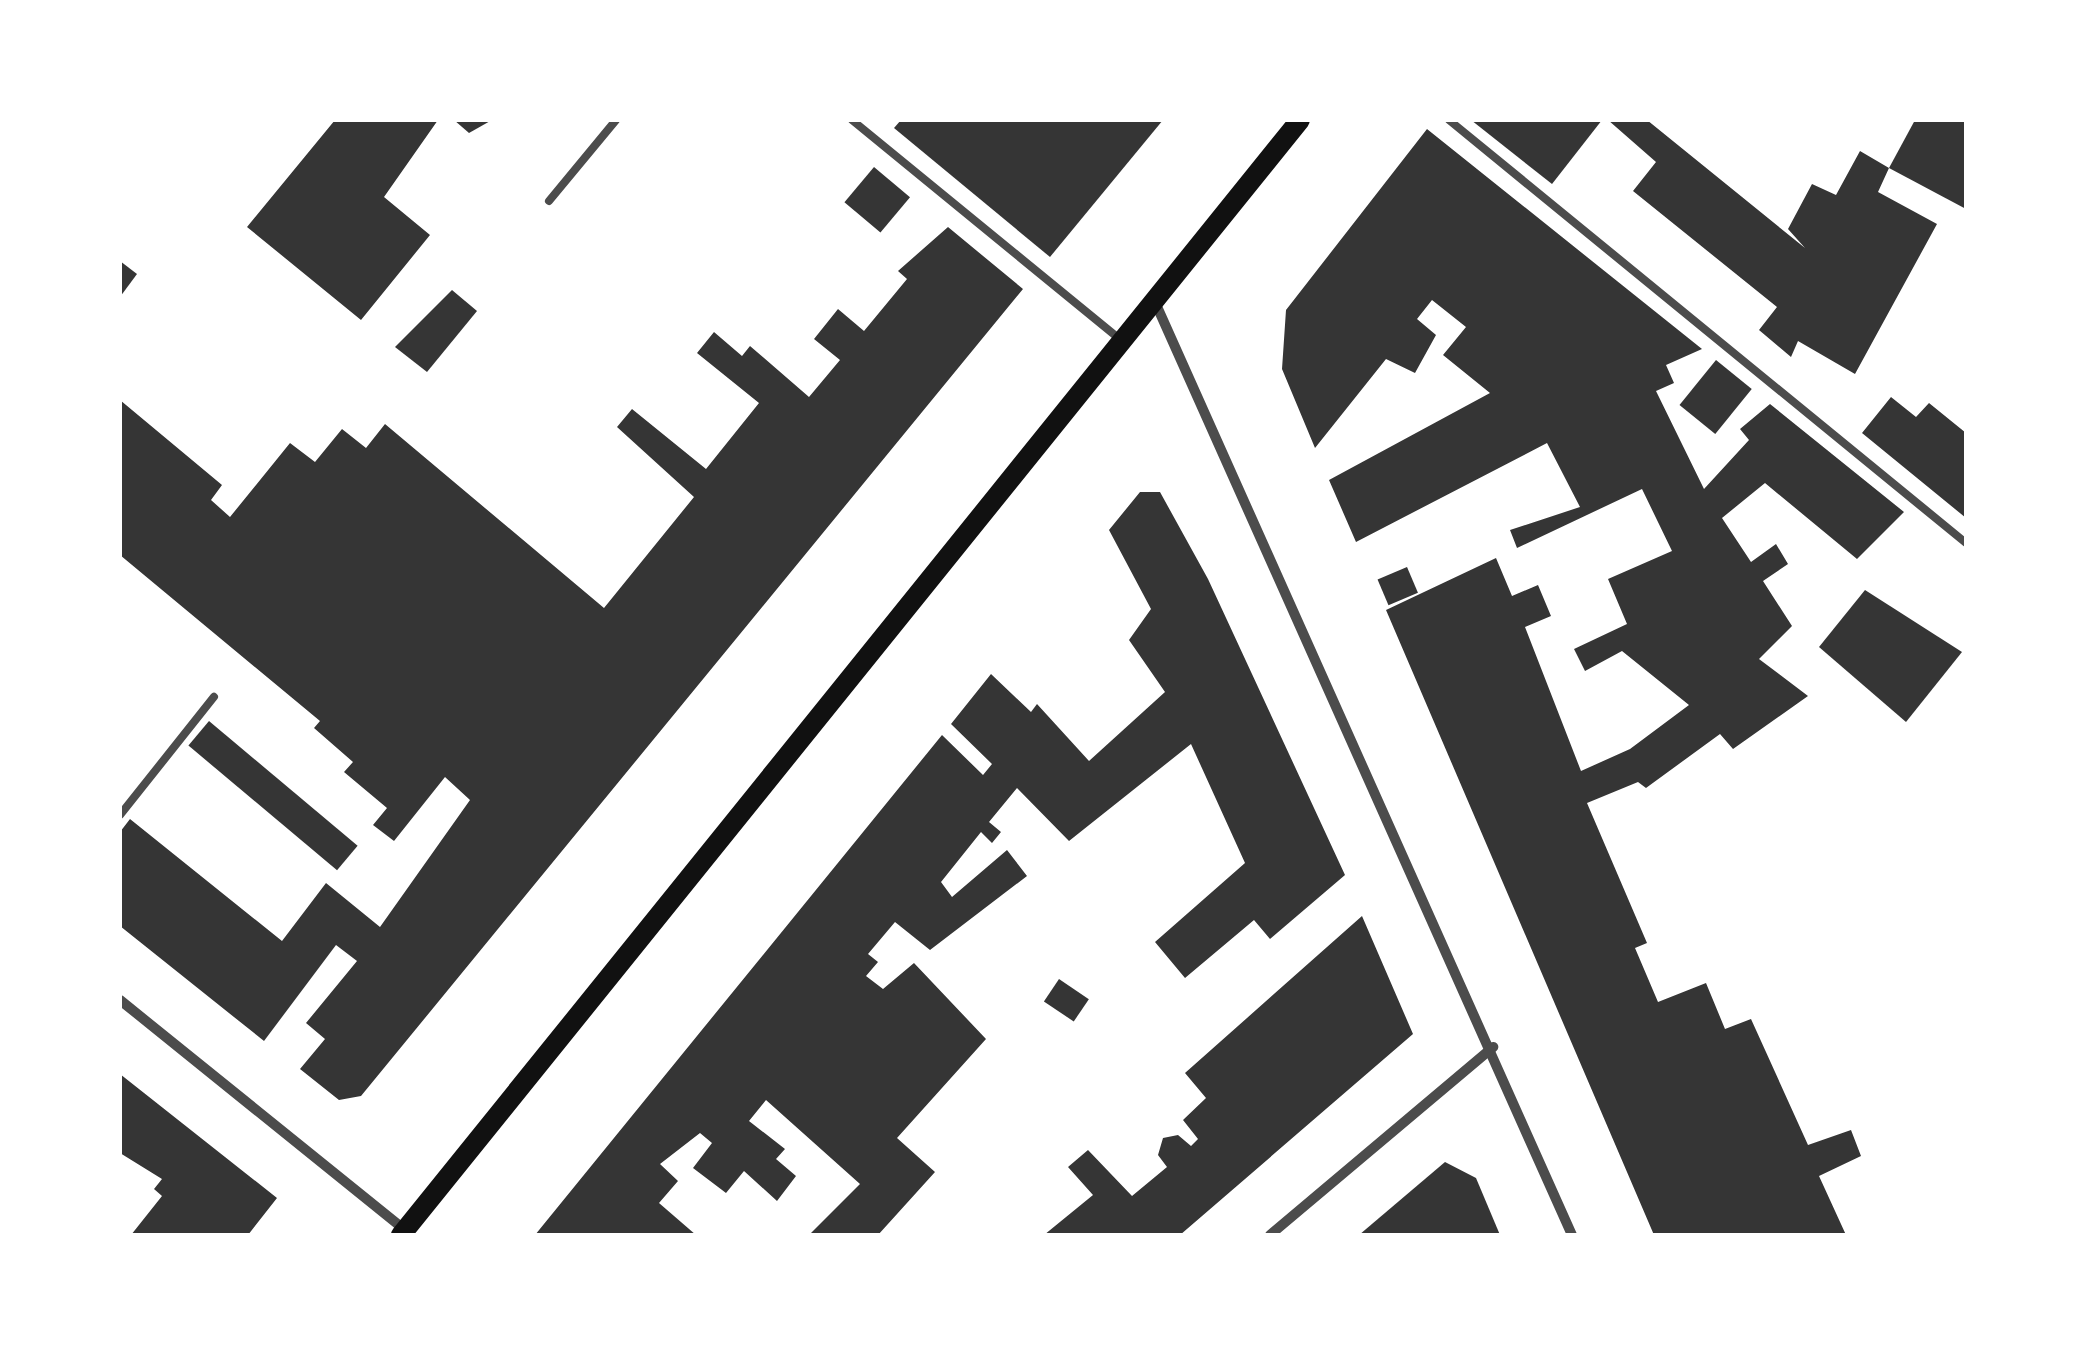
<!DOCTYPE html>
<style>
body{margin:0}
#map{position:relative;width:2086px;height:1355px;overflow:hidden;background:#fff;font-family:"Archivo Narrow",sans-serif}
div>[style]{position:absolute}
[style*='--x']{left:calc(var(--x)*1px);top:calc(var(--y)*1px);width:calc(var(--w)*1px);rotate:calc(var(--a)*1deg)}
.building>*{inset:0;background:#353535;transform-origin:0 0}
.service>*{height:8px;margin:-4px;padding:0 4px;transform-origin:4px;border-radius:4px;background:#4c4c4c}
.minor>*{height:10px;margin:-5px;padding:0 5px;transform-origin:5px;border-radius:5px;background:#4c4c4c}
.secondary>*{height:20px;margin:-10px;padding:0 10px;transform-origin:10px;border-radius:10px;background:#111}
span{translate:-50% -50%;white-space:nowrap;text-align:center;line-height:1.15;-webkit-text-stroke:9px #fff;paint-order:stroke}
.frame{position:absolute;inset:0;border:122px solid #fff;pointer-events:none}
</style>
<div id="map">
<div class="building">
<div style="clip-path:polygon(335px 120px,438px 120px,384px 197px,430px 235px,361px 320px,247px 227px)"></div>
<div style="clip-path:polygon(454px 120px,492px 120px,469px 133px)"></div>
<div style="clip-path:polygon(901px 120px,1163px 120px,1050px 257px,894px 128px)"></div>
<div style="clip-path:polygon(1471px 120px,1602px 120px,1552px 184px)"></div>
<div style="clip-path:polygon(1608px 120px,1647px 120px,1805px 248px,1788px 229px,1812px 184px,1836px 195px,1860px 151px,1889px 168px,1878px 192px,1937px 224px,1855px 374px,1798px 341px,1791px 357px,1759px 330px,1777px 307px,1633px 191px,1656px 162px)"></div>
<div style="clip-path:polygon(1915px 120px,1966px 120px,1966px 209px,1889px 168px)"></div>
<div style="clip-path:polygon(1427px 129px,1702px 349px,1666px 365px,1674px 383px,1656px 391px,1704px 489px,1749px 440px,1740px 429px,1770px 404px,1904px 512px,1857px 559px,1765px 483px,1722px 518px,1751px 562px,1776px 544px,1788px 564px,1763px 581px,1792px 626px,1759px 659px,1808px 696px,1733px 749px,1720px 734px,1646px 788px,1638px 782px,1587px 803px,1647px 943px,1635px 948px,1658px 1002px,1706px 983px,1725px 1029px,1751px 1019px,1808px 1145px,1851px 1130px,1861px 1156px,1819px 1176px,1846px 1235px,1654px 1235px,1386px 610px,1496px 558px,1512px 596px,1538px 585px,1551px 616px,1525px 627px,1581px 771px,1630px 749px,1689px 705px,1622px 651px,1585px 671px,1574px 649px,1627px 624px,1608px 579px,1672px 551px,1642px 489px,1517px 548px,1510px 530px,1580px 507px,1547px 443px,1356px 542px,1329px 480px,1490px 393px,1443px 355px,1466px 327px,1432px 300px,1417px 319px,1436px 335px,1415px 373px,1386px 359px,1315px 448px,1282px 369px,1286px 310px)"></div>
<div style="left:874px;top:167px;width:47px;height:46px;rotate:40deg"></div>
<div style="clip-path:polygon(948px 227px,1023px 289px,361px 1096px,339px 1100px,300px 1069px,325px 1039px,306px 1023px,357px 961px,336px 945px,264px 1041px,120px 926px,120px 832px,130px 819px,282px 941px,326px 883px,380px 927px,470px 800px,445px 777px,394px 841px,373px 825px,387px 808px,344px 772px,353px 762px,314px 728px,320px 721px,120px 555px,120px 400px,222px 485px,211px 500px,230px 517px,290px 443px,315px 462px,342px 429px,366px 448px,385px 424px,604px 608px,694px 497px,617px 427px,632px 409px,706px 469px,759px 403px,697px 353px,714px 332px,742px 356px,750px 346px,809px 397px,840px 360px,814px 339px,838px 309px,864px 331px,907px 279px,898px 271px)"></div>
<div style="clip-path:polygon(120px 261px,137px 274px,120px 297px)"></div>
<div style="clip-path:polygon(452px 290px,477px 311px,427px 372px,395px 347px)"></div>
<div style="left:1716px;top:360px;width:46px;height:58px;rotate:39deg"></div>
<div style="clip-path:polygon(1891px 397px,1916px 417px,1929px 403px,1966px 433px,1966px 518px,1862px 433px)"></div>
<div style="clip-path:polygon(1140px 492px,1160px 492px,1208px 579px,1345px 875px,1270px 939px,1254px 920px,1185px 978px,1155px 942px,1245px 863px,1191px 744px,1069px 841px,1017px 788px,989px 822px,1001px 832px,992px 843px,981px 832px,941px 882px,952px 897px,1007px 850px,1027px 876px,930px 950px,895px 922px,868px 954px,878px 962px,866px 976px,883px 989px,914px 963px,986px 1039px,897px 1138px,935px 1172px,878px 1235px,809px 1235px,860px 1184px,766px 1100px,749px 1121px,785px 1149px,776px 1159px,796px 1176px,777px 1201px,744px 1171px,726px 1193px,693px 1168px,712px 1143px,700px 1133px,660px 1164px,678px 1181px,659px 1203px,696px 1235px,535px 1235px,942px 735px,983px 775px,992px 764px,951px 724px,991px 674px,1031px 712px,1037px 704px,1089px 761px,1165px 692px,1129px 640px,1151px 609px,1109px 530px)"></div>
<div style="left:1407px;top:567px;width:28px;height:32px;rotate:67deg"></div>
<div style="clip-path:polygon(1865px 590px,1962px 652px,1906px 722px,1819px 647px)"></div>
<div style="left:209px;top:721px;width:194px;height:32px;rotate:40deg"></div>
<div style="clip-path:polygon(1362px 916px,1413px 1034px,1180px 1235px,1044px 1235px,1093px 1195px,1068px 1167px,1088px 1150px,1132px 1196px,1167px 1167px,1158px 1155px,1163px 1138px,1178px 1135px,1191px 1146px,1198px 1139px,1183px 1120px,1206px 1098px,1185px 1073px)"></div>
<div style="left:1059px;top:979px;width:36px;height:27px;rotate:34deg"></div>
<div style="clip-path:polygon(120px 1074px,277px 1198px,248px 1235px,131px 1235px,162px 1196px,154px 1189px,162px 1179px,120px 1153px)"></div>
<div style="clip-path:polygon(1445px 1162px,1476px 1178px,1500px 1235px,1359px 1235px)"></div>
</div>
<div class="service">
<div style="--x:852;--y:120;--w:346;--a:39.3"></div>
<div style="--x:1449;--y:120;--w:668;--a:39.29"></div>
<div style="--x:549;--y:201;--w:105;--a:-50.4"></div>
<div style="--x:120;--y:815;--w:151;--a:-51.5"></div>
</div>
<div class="minor">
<div style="--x:1155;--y:302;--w:1022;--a:65.92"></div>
<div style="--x:120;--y:1000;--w:366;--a:38.9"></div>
<div style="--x:1270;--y:1235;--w:292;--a:-40.1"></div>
</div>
<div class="secondary">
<div style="--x:401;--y:1235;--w:1432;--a:-51.12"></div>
</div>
<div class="frame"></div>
</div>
